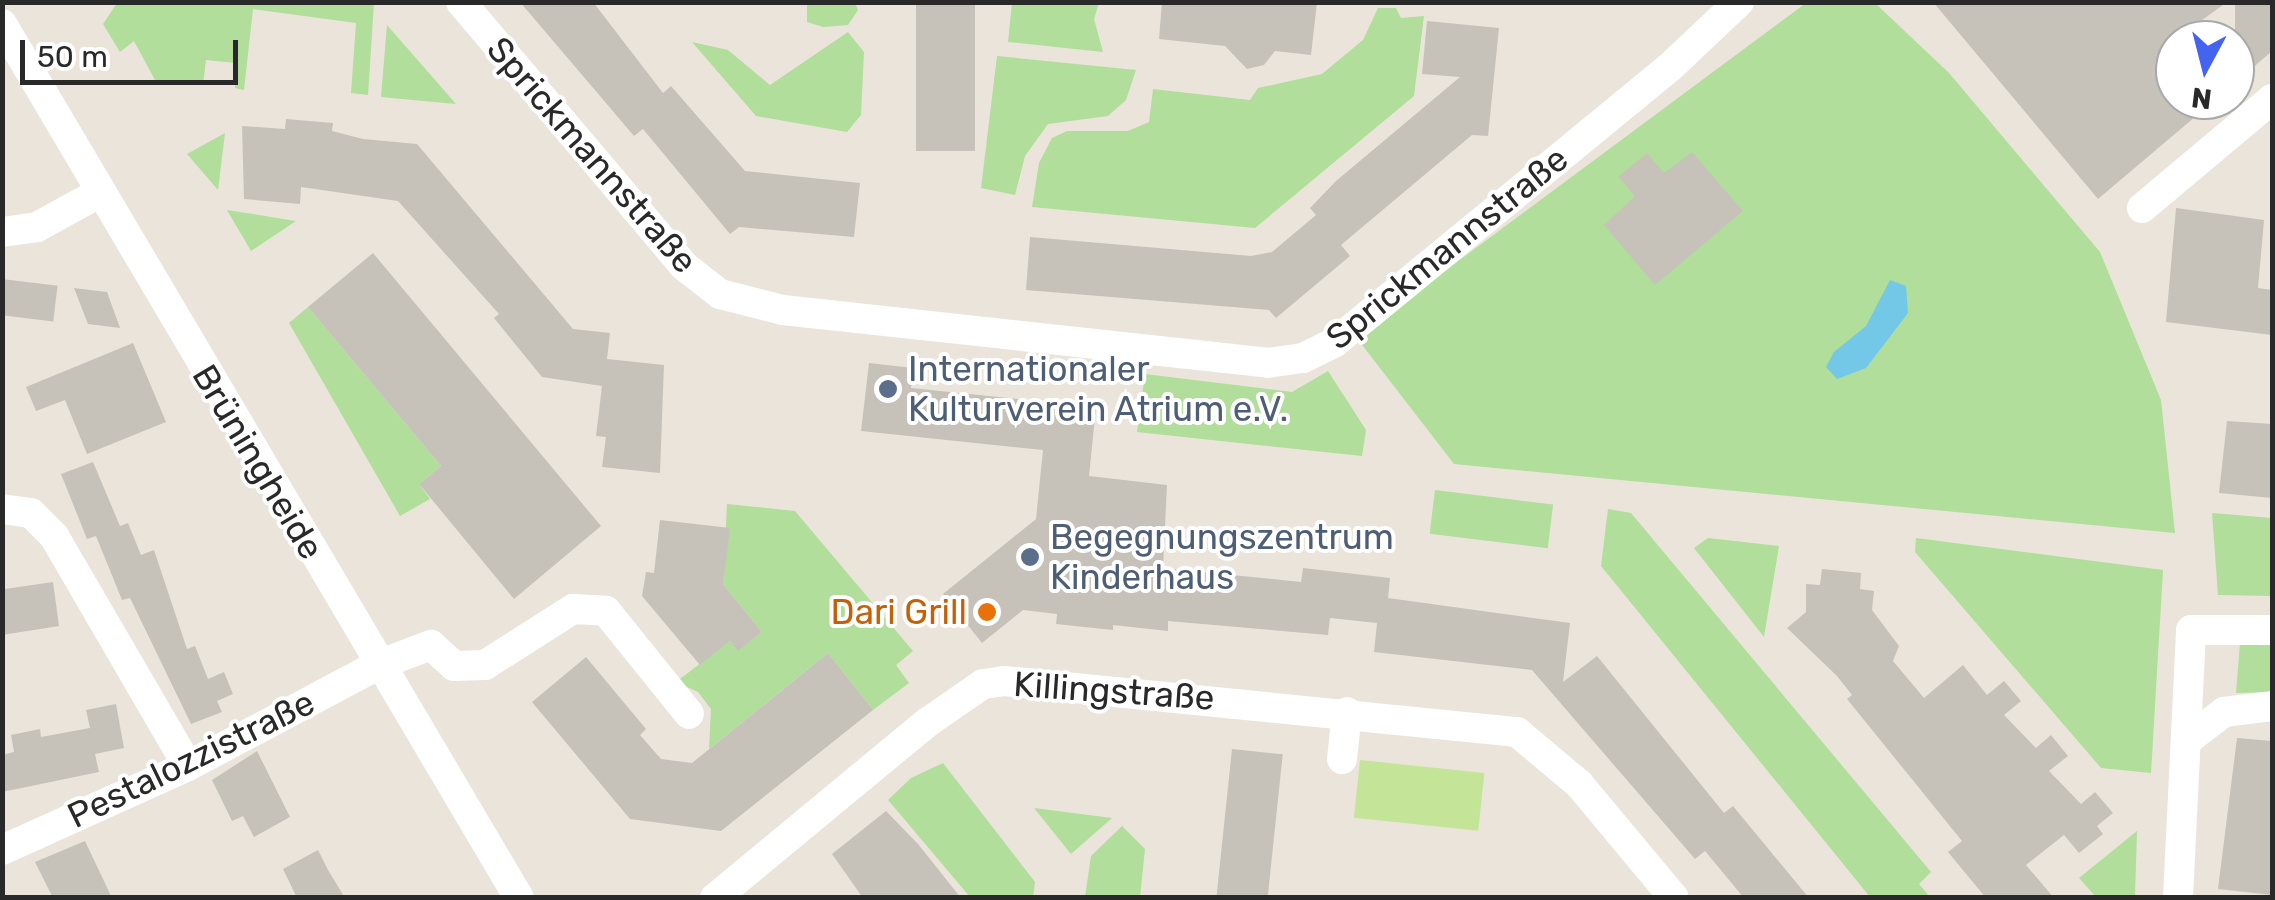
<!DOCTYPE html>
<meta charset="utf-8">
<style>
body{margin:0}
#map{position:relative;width:2275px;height:900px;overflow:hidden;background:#eae4db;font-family:Rubik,sans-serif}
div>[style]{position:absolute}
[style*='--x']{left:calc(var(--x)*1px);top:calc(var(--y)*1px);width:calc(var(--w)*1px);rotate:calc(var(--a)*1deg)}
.green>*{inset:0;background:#b1de9a;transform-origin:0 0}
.pitch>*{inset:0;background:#c4e597;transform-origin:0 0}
.water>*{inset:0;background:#73c8e7}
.building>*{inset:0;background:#c6c2ba;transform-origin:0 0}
.street>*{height:30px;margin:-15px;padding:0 15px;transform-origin:15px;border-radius:15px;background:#fff}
.dots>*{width:28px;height:28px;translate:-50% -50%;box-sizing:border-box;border:5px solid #fff;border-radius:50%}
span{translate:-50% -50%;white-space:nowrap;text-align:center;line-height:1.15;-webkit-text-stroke:8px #fff;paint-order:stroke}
.street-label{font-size:35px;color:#292929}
.service-label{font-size:35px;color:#4e5e75}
.left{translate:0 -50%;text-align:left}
.food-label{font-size:35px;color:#c56008}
.right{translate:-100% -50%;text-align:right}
.frame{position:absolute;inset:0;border:5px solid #292929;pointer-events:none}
.north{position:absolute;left:2155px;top:20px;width:100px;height:100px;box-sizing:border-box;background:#fff;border:2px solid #a9a9a9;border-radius:50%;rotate:187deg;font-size:28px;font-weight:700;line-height:40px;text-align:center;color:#292929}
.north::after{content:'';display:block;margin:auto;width:35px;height:45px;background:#4363f0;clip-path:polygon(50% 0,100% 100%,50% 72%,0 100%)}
.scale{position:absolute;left:20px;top:40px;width:218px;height:45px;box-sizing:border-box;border:5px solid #292929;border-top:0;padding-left:12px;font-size:30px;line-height:35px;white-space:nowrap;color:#292929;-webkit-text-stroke:8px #fff;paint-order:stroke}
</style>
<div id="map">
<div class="green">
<div style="clip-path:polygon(117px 3px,374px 3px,368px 95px,351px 93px,356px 23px,253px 9px,244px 90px,235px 88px,236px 63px,206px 60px,203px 85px,155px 80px,134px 41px,120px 52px,103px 24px)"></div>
<div style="clip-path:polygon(807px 3px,855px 3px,858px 10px,848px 25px,823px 27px,807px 22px)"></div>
<div style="clip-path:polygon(1012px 3px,1099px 3px,1094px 19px,1103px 52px,1008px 42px)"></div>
<div style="clip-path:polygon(1806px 3px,1875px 3px,1949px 73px,2100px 252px,2161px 400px,2175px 533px,1454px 464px,1356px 337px)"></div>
<div style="clip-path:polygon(1378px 8px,1396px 8px,1401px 18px,1424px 16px,1414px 96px,1255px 228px,1032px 207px,1039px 163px,1052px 138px,1067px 131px,1128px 131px,1149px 122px,1153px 89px,1250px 100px,1258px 88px,1322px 74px,1363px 40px)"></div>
<div style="clip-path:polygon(387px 25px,456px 104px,381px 97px)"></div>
<div style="clip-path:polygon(848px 32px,864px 52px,861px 115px,847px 132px,756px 116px,692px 42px,728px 50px,770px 85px)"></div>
<div style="clip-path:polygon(997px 56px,1136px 70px,1126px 100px,1108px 116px,1048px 124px,1025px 156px,1015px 195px,981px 188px)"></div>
<div style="clip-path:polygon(225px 133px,218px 190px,187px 154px)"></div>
<div style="clip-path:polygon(227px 210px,296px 221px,251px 251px)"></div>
<div style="clip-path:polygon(308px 307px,441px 466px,419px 484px,430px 499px,400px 516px,289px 323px)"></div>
<div style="clip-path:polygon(1328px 371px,1366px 430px,1362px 456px,1137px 432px,1145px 374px,1292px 392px)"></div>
<div style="left:1435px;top:490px;width:119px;height:44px;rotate:7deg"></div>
<div style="clip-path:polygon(727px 504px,795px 511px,913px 651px,896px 665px,909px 683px,873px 710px,828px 653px,709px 749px,711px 709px,698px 692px,676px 682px,730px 641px,738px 650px,762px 632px,723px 584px)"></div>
<div style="clip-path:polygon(1608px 509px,1631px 513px,1931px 872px,1919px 884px,1930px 897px,1870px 897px,1601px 566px)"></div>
<div style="clip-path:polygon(2212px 513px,2272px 518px,2272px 596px,2218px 595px)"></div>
<div style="clip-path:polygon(1708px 538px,1779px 546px,1764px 637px,1694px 548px)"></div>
<div style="clip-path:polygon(1916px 538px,2163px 570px,2151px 773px,2101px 768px,1915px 552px)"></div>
<div style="clip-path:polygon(2272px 641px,2272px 692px,2236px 693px,2240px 643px)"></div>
<div style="clip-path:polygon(943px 763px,1035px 882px,1033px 897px,970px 897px,888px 800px,911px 778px)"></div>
<div style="clip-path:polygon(1034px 808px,1112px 818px,1071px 854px)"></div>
<div style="clip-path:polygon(1122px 826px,1145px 849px,1140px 897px,1085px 897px,1091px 856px)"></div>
<div style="clip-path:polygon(2137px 831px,2135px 897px,2096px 897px,2079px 878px)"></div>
</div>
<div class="pitch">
<div style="left:1360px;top:760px;width:125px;height:58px;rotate:6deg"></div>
</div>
<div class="water">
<div style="clip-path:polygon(1890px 280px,1906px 286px,1908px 313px,1866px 368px,1837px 379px,1826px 367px,1834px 352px,1866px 326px)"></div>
</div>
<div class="building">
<div style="clip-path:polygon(520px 2px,593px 2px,663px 93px,671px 86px,745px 171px,860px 183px,854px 237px,739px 227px,730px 234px,643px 129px,634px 136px)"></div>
<div style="left:916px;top:2px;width:59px;height:149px"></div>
<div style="clip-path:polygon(1162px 2px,1317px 2px,1311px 55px,1275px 51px,1264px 65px,1247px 69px,1225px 46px,1159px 39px)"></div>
<div style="clip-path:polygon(1933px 2px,2227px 2px,2175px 40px,2175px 100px,2215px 100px,2098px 199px)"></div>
<div style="clip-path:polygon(2235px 2px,2272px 2px,2272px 51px,2235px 83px)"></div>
<div style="clip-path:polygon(1427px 21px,1499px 28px,1488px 136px,1472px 135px,1341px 245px,1350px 256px,1276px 318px,1269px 310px,1026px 290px,1030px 237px,1251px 256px,1272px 252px,1316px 215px,1310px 208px,1336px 181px,1460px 77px,1422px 74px)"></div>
<div style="clip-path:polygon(286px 119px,333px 123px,332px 131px,363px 139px,417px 144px,573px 329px,610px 333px,607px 359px,664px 365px,660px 473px,602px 467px,606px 437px,596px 436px,602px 386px,542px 377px,494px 318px,499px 314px,398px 201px,301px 187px,300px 204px,244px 199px,242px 126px,285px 129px)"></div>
<div style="clip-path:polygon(1692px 152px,1743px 211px,1655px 285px,1604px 225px,1635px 196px,1618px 177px,1647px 153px,1664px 173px)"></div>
<div style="clip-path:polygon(2176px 208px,2264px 220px,2258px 288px,2272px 290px,2272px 335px,2166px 322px)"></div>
<div style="clip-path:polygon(373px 253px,601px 526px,514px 599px,419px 484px,441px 466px,308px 307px)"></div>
<div style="left:2px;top:279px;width:56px;height:36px;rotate:7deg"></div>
<div style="clip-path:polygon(74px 288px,107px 292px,120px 328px,88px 324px)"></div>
<div style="clip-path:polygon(133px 343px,166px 422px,87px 454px,65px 400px,36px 411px,26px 387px)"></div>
<div style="clip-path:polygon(869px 363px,913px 368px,911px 388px,1096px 407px,1089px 476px,1167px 485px,1163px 568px,1301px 582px,1303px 568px,1390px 578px,1388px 598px,1570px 623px,1563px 682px,1597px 656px,1724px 813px,1733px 806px,1809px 898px,1744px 898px,1705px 851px,1695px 859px,1532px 670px,1374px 652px,1377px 623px,1330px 618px,1328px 635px,1168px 621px,1168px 631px,1113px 625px,1113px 630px,1056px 624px,1057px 614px,1023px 610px,982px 643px,943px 594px,1036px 519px,1043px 450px,861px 431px)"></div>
<div style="clip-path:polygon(2227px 421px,2272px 424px,2272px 498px,2219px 493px)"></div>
<div style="clip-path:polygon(93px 462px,120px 526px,128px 523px,141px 555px,154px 550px,187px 649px,195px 646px,208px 679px,224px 672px,233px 694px,217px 701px,222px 712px,191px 724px,130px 598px,122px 600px,96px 536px,87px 539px,61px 474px)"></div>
<div style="clip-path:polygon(660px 520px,730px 528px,723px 584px,762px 632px,738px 651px,730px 641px,700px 665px,642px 596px,646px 572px,654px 573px)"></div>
<div style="clip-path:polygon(1822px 569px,1861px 573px,1860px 589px,1874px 591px,1872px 610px,1899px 646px,1893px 661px,1924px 698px,1963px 665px,1987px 695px,2004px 681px,2021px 701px,2004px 715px,2036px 748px,2051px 735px,2068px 756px,2049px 771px,2081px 804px,2095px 792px,2113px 813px,2097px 826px,2103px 834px,2079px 853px,2064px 835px,2026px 865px,2054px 898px,1986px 898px,1948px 852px,1962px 841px,1847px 699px,1852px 695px,1837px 676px,1787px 628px,1806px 612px,1806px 584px,1820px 585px)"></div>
<div style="clip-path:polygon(53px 582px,59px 626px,2px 635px,5px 589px)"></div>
<div style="clip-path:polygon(828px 653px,873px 710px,721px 831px,630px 819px,532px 702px,586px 657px,646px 729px,640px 735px,661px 759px,692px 763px)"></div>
<div style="clip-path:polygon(116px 704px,124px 748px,95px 754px,99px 772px,2px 792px,2px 755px,14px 752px,11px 735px,40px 729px,41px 737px,90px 728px,86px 710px)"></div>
<div style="clip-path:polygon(2237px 738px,2272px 741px,2272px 895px,2218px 889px)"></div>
<div style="left:1232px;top:749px;width:51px;height:150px;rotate:6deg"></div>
<div style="clip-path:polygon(257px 751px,290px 817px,254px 837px,243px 816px,232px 821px,212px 780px)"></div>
<div style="clip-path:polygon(886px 811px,918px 844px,961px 898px,863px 898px,832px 854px)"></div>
<div style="clip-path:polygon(85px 841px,112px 898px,53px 898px,35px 862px)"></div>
<div style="clip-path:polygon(318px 850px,328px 870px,345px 898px,297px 898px,283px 869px)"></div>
</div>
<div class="street">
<div style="--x:461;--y:2;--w:346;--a:49.8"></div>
<div style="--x:684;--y:266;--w:46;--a:37.9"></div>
<div style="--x:720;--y:294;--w:65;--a:14.3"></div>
<div style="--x:783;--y:310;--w:487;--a:6.2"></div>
<div style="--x:1267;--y:363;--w:36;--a:-8"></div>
<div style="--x:1303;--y:358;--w:34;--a:-26"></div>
<div style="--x:1334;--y:343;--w:435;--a:-39.4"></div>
<div style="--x:1670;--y:67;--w:95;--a:-43.3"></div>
<div style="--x:2;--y:24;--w:1015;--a:59.39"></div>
<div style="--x:2142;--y:208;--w:170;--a:-40"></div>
<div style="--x:2;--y:232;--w:35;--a:-8"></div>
<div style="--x:37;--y:227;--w:73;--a:-28.7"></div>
<div style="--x:2;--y:509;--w:29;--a:8"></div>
<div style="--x:31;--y:513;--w:33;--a:45"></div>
<div style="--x:54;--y:536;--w:266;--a:59.8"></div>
<div style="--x:2190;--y:738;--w:43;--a:-37.4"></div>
<div style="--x:2224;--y:712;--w:48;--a:-7.1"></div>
<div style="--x:1342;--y:759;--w:47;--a:-83.9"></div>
<div style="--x:2;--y:850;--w:204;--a:-24.3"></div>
<div style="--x:188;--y:766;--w:215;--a:-28"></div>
<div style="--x:378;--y:665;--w:57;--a:-20.7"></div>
<div style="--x:431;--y:645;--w:31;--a:42"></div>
<div style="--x:454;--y:666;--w:31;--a:-2"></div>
<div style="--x:485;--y:665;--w:104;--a:-32.5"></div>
<div style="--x:573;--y:609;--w:33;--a:3"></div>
<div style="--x:606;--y:611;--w:132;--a:51.1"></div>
<div style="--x:715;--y:898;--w:276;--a:-39.6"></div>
<div style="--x:928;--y:722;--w:67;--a:-34.6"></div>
<div style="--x:983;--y:684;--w:21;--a:-8"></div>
<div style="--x:1004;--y:681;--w:516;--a:5.68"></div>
<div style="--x:1517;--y:732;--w:81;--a:40"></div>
<div style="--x:1579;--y:784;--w:148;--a:50.2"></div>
<div style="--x:2178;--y:898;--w:268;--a:-87.2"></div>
<div style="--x:2191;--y:630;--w:81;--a:0"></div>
</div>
<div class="dots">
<div style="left:888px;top:389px;background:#5c6f8a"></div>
<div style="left:1030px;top:557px;background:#5c6f8a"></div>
<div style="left:987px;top:612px;background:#e8710a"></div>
</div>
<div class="street-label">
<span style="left:592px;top:155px;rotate:49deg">Sprickmannstraße</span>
<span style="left:1447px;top:248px;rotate:-39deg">Sprickmannstraße</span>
<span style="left:258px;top:462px;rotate:59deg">Brüningheide</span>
<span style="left:1114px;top:691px;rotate:4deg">Killingstraße</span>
<span style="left:191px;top:759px;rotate:-26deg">Pestalozzistraße</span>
</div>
<div class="service-label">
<span class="left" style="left:908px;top:389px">Internationaler<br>Kulturverein Atrium e.V.</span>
<span class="left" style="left:1050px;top:557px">Begegnungszentrum<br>Kinderhaus</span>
</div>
<div class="food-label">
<span class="right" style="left:967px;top:612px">Dari Grill</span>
</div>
<div class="frame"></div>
<div class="north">N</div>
<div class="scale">50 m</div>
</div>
